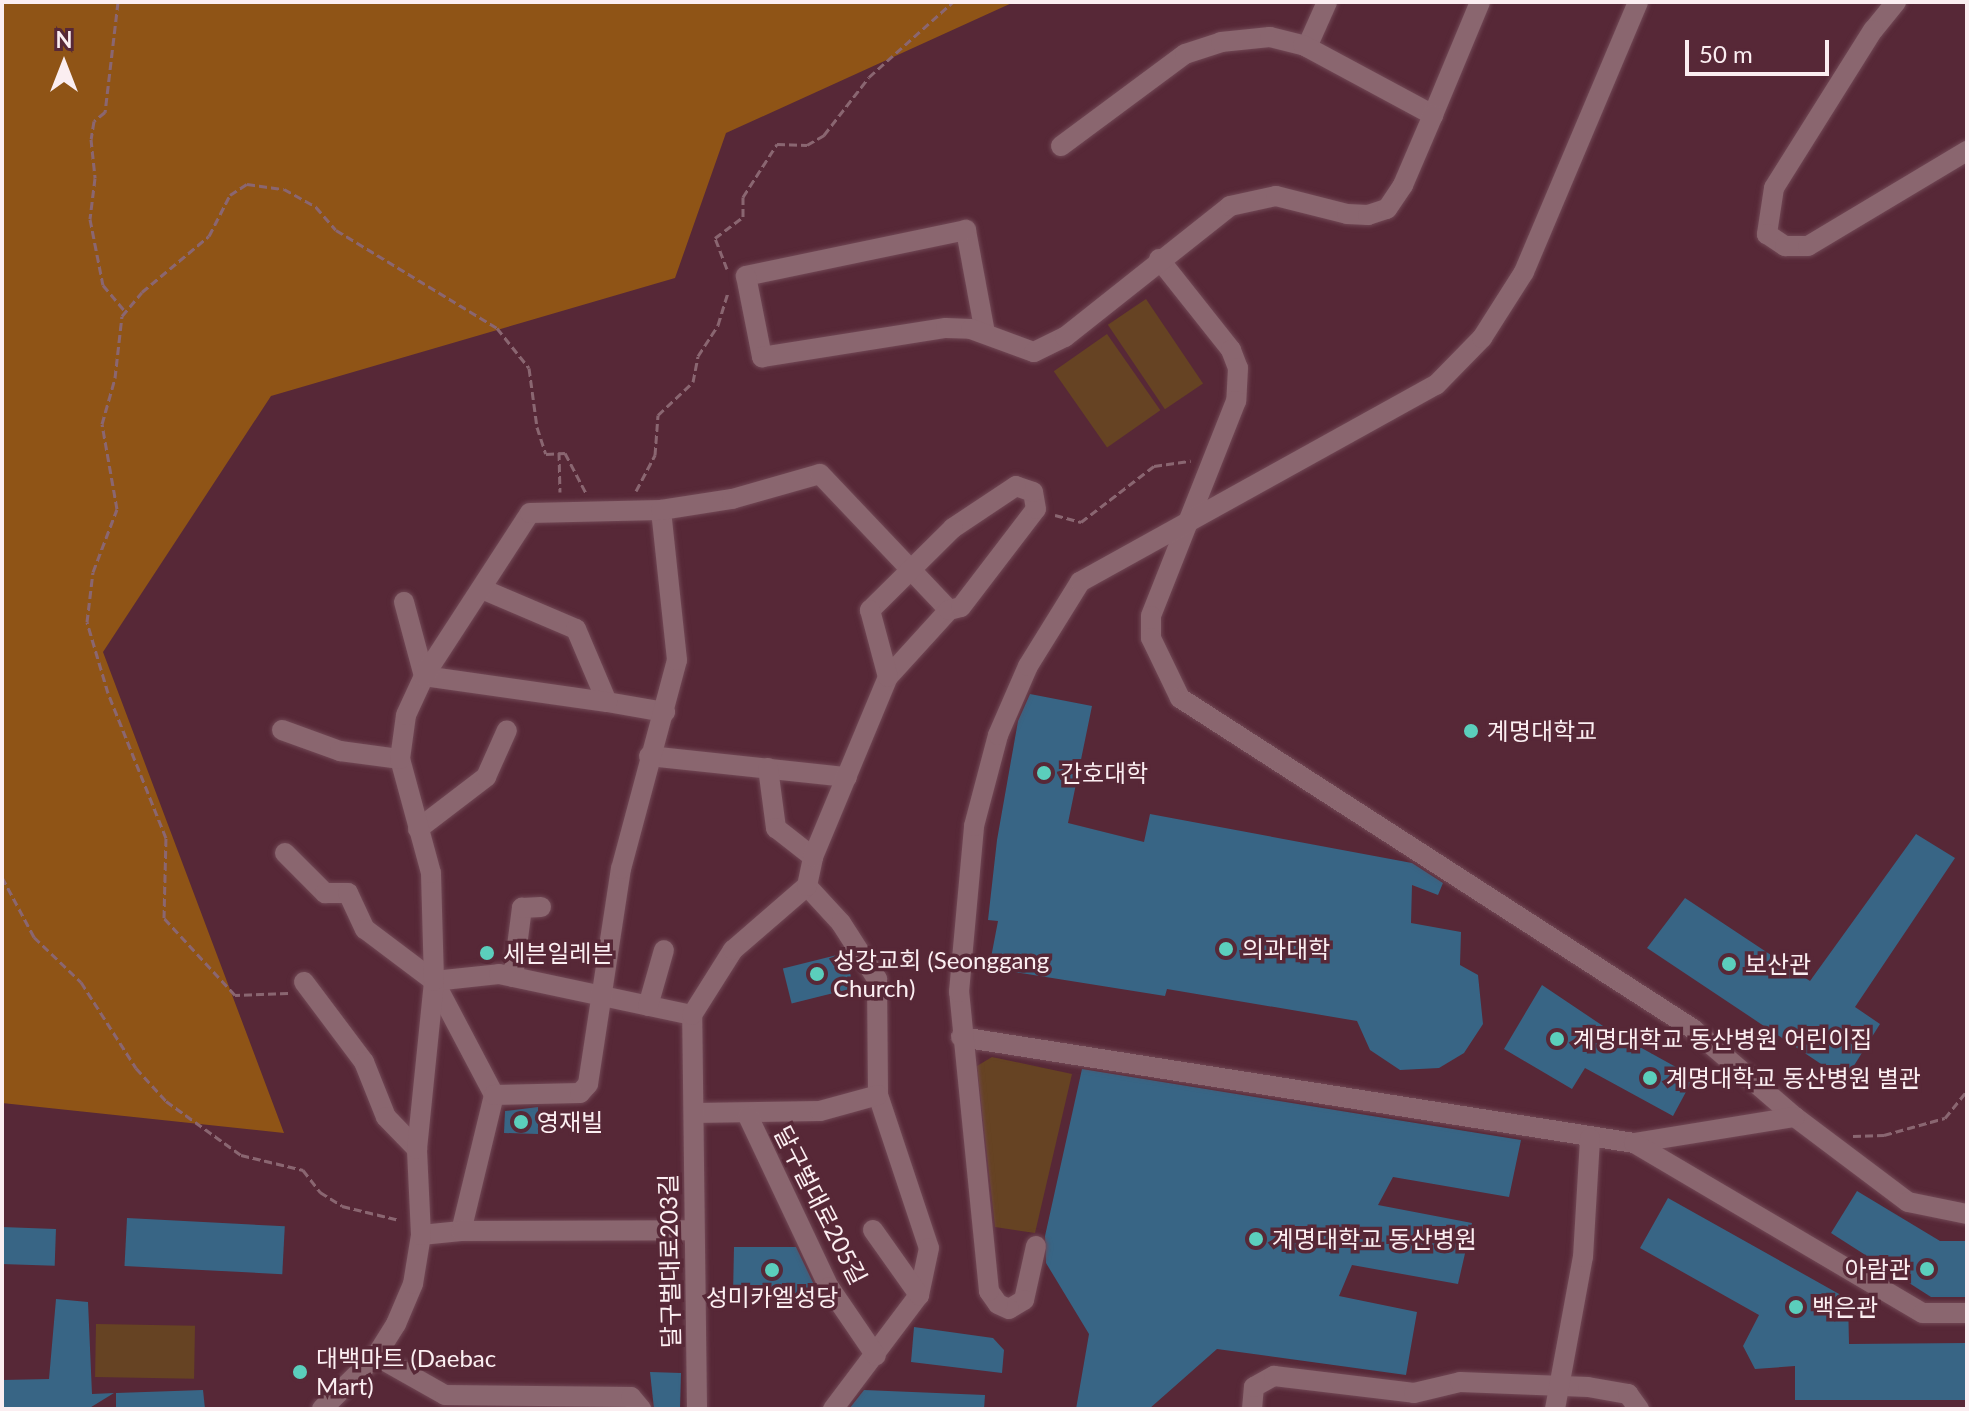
<!DOCTYPE html>
<meta charset="utf-8">
<style>
body{margin:0}
#map{position:relative;width:1969px;height:1411px;overflow:hidden;background:#572837;font-family:Lato,"Noto Sans KR",sans-serif}
div>[style]{position:absolute}
[style*='--x']{left:calc(var(--x)*1px);top:calc(var(--y)*1px);width:calc(var(--w)*1px);rotate:calc(var(--a)*1deg)}
.green>*{inset:0;background:#664323;transform-origin:0 0}
.forest>*{inset:0;background:#8f5416}
.building>*{inset:0;background:#386585;transform-origin:0 0}
.path>*{height:3px;margin-top:-1.5px;transform-origin:0;background:repeating-linear-gradient(90deg,#8a6671 0 8px,transparent 0 12px)}
.roads{filter:drop-shadow(0 0 2px #714855) drop-shadow(0 0 2px #714855)}
.minor>*{height:20px;margin:-10px;padding:0 10px;transform-origin:10px;border-radius:10px;background:#8a666f}
.dots>*{width:22px;height:22px;translate:-50% -50%;box-sizing:border-box;border:4px solid #572837;border-radius:50%}
span{translate:-50% -50%;white-space:nowrap;text-align:center;line-height:1.15;-webkit-text-stroke:7px #572837;paint-order:stroke}
.poi-label{font-size:24px;color:#fbeef1}
.left{translate:0 -50%;text-align:left}
.right{translate:-100% -50%;text-align:right}
.street-label{font-size:24px;color:#fbeef1}
.frame{position:absolute;inset:0;border:4px solid #fbeef1;pointer-events:none}
.north{position:absolute;left:24px;top:24px;width:80px;height:80px;-webkit-text-stroke:6px #572837;paint-order:stroke;rotate:0deg;font-size:22px;font-weight:700;line-height:32px;text-align:center;color:#fbeef1}
.north::after{content:'';display:block;margin:auto;width:28px;height:36px;background:#fbeef1;clip-path:polygon(50% 0,100% 100%,50% 72%,0 100%)}
.scale{position:absolute;left:1685px;top:40px;width:144px;height:36px;box-sizing:border-box;border:4px solid #fbeef1;border-top:0;padding-left:10px;font-size:24px;line-height:28px;white-space:nowrap;color:#fbeef1;-webkit-text-stroke:6px #572837;paint-order:stroke}
</style>
<div id="map">
<div class="green">
<div style="left:1146px;top:299px;width:102px;height:46px;rotate:56deg"></div>
<div style="left:1107px;top:334px;width:93px;height:65px;rotate:55deg"></div>
<div style="clip-path:polygon(992px 1057px,1072px 1074px,1035px 1233px,995px 1227px,977px 1066px)"></div>
<div style="left:96px;top:1324px;width:99px;height:53px;rotate:1deg"></div>
</div>
<div class="forest">
<div style="clip-path:polygon(2px 2px,1014px 2px,726px 133px,675px 278px,271px 396px,103px 652px,284px 1133px,2px 1103px)"></div>
</div>
<div class="building">
<div style="clip-path:polygon(1030px 694px,1092px 706px,1068px 823px,1144px 842px,1150px 814px,1412px 863px,1443px 883px,1438px 895px,1412px 885px,1411px 923px,1461px 932px,1460px 965px,1478px 975px,1483px 1024px,1464px 1053px,1439px 1068px,1400px 1070px,1370px 1050px,1357px 1021px,1167px 989px,1165px 996px,989px 968px,998px 921px,988px 920px,997px 840px,1018px 721px)"></div>
<div style="clip-path:polygon(1916px 834px,1955px 858px,1855px 1007px,1880px 1024px,1845px 1080px,1647px 948px,1685px 898px,1810px 981px)"></div>
<div style="left:845px;top:953px;width:36px;height:64px;rotate:76deg"></div>
<div style="clip-path:polygon(1542px 985px,1609px 1030px,1694px 1077px,1673px 1116px,1585px 1068px,1572px 1089px,1504px 1049px)"></div>
<div style="clip-path:polygon(1082px 1069px,1521px 1140px,1509px 1197px,1393px 1177px,1378px 1205px,1472px 1223px,1458px 1284px,1352px 1265px,1339px 1296px,1417px 1312px,1406px 1375px,1217px 1349px,1149px 1409px,1076px 1409px,1089px 1334px,1046px 1263px,1045px 1236px)"></div>
<div style="clip-path:polygon(538px 1107px,538px 1134px,504px 1133px,505px 1111px)"></div>
<div style="clip-path:polygon(1857px 1191px,1940px 1241px,1967px 1241px,1967px 1297px,1931px 1297px,1831px 1233px)"></div>
<div style="clip-path:polygon(1668px 1198px,1848px 1299px,1849px 1344px,1967px 1343px,1967px 1400px,1795px 1400px,1795px 1366px,1755px 1369px,1743px 1346px,1759px 1315px,1640px 1248px)"></div>
<div style="left:127px;top:1218px;width:158px;height:48px;rotate:3deg"></div>
<div style="left:2px;top:1227px;width:54px;height:37px;rotate:2deg"></div>
<div style="clip-path:polygon(734px 1247px,796px 1247px,818px 1293px,733px 1295px)"></div>
<div style="clip-path:polygon(56px 1299px,88px 1302px,92px 1394px,114px 1393px,88px 1409px,2px 1409px,2px 1380px,49px 1379px)"></div>
<div style="clip-path:polygon(914px 1327px,993px 1338px,1004px 1350px,1002px 1373px,911px 1362px)"></div>
<div style="clip-path:polygon(650px 1372px,681px 1373px,680px 1409px,654px 1409px)"></div>
<div style="clip-path:polygon(203px 1390px,205px 1409px,116px 1409px,116px 1393px)"></div>
<div style="clip-path:polygon(864px 1390px,985px 1395px,984px 1409px,849px 1409px)"></div>
</div>
<div class="path">
<div style="--x:118;--y:2;--w:111;--a:96.7"></div>
<div style="--x:105;--y:112;--w:14;--a:141"></div>
<div style="--x:94;--y:121;--w:18;--a:99"></div>
<div style="--x:91;--y:139;--w:39;--a:84"></div>
<div style="--x:95;--y:178;--w:41;--a:97"></div>
<div style="--x:90;--y:219;--w:67;--a:78.9"></div>
<div style="--x:103;--y:285;--w:35;--a:50"></div>
<div style="--x:727;--y:269;--w:33;--a:-111"></div>
<div style="--x:715;--y:238;--w:35;--a:-37"></div>
<div style="--x:743;--y:217;--w:20;--a:-90"></div>
<div style="--x:743;--y:197;--w:63;--a:-57.3"></div>
<div style="--x:777;--y:144;--w:30;--a:2"></div>
<div style="--x:807;--y:145;--w:20;--a:-30"></div>
<div style="--x:824;--y:135;--w:73;--a:-52.2"></div>
<div style="--x:869;--y:77;--w:113;--a:-41.8"></div>
<div style="--x:559;--y:452;--w:40;--a:88.6"></div>
<div style="--x:636;--y:491;--w:41;--a:-62.2"></div>
<div style="--x:655;--y:455;--w:40;--a:-85.7"></div>
<div style="--x:658;--y:415;--w:48;--a:-43.3"></div>
<div style="--x:693;--y:382;--w:26;--a:-79"></div>
<div style="--x:698;--y:356;--w:37;--a:-57"></div>
<div style="--x:718;--y:325;--w:34;--a:-73"></div>
<div style="--x:1055;--y:515;--w:27;--a:15"></div>
<div style="--x:1081;--y:522;--w:92;--a:-37.5"></div>
<div style="--x:1154;--y:466;--w:37;--a:-8"></div>
<div style="--x:1967;--y:875;--w:5;--a:90"></div>
<div style="--x:2;--y:877;--w:68;--a:61.9"></div>
<div style="--x:34;--y:937;--w:65;--a:43.8"></div>
<div style="--x:81;--y:982;--w:102;--a:57.4"></div>
<div style="--x:136;--y:1068;--w:45;--a:47.7"></div>
<div style="--x:166;--y:1101;--w:92;--a:35.8"></div>
<div style="--x:241;--y:1155;--w:64;--a:13.6"></div>
<div style="--x:303;--y:1170;--w:28;--a:52"></div>
<div style="--x:320;--y:1192;--w:26;--a:32"></div>
<div style="--x:342;--y:1206;--w:59;--a:13.8"></div>
<div style="--x:288;--y:993;--w:53;--a:177.8"></div>
<div style="--x:235;--y:995;--w:105;--a:-132.7"></div>
<div style="--x:164;--y:918;--w:80;--a:-88.6"></div>
<div style="--x:166;--y:838;--w:156;--a:-111.8"></div>
<div style="--x:108;--y:693;--w:74;--a:-106.5"></div>
<div style="--x:87;--y:622;--w:50;--a:-83.2"></div>
<div style="--x:93;--y:572;--w:67;--a:-69.1"></div>
<div style="--x:117;--y:509;--w:86;--a:-100"></div>
<div style="--x:102;--y:424;--w:48;--a:-74.2"></div>
<div style="--x:115;--y:378;--w:62;--a:-83.6"></div>
<div style="--x:122;--y:316;--w:31;--a:-50"></div>
<div style="--x:142;--y:292;--w:87;--a:-39.9"></div>
<div style="--x:209;--y:236;--w:46;--a:-62.9"></div>
<div style="--x:230;--y:195;--w:20;--a:-33"></div>
<div style="--x:247;--y:184;--w:37;--a:8"></div>
<div style="--x:284;--y:189;--w:37;--a:29"></div>
<div style="--x:316;--y:207;--w:30;--a:49"></div>
<div style="--x:336;--y:230;--w:188;--a:31.3"></div>
<div style="--x:497;--y:328;--w:51;--a:51.3"></div>
<div style="--x:529;--y:368;--w:60;--a:82.3"></div>
<div style="--x:537;--y:427;--w:28;--a:72"></div>
<div style="--x:546;--y:454;--w:19;--a:-3"></div>
<div style="--x:565;--y:453;--w:45;--a:62.3"></div>
<div style="--x:1853;--y:1136;--w:31;--a:-2"></div>
<div style="--x:1884;--y:1135;--w:63;--a:-15.6"></div>
<div style="--x:1945;--y:1118;--w:35;--a:-51"></div>
</div>
<div class="roads">
<div class="minor">
<div style="--x:1896;--y:2;--w:36;--a:129"></div>
<div style="--x:1873;--y:30;--w:186;--a:122.1"></div>
<div style="--x:1774;--y:188;--w:47;--a:98.7"></div>
<div style="--x:1767;--y:234;--w:22;--a:34"></div>
<div style="--x:1785;--y:246;--w:23;--a:0"></div>
<div style="--x:1808;--y:246;--w:185;--a:-30.9"></div>
<div style="--x:1307;--y:47;--w:49;--a:-66"></div>
<div style="--x:1061;--y:146;--w:154;--a:-36.6"></div>
<div style="--x:1185;--y:54;--w:38;--a:-18"></div>
<div style="--x:1221;--y:42;--w:49;--a:-5.8"></div>
<div style="--x:1270;--y:37;--w:34;--a:14"></div>
<div style="--x:1303;--y:45;--w:148;--a:28.3"></div>
<div style="--x:1433;--y:115;--w:122;--a:-67.4"></div>
<div style="--x:1159;--y:259;--w:116;--a:51.6"></div>
<div style="--x:1231;--y:350;--w:19;--a:69"></div>
<div style="--x:1238;--y:368;--w:33;--a:93"></div>
<div style="--x:1236;--y:401;--w:231;--a:111.6"></div>
<div style="--x:1151;--y:616;--w:22;--a:90"></div>
<div style="--x:1151;--y:638;--w:67;--a:64.2"></div>
<div style="--x:1180;--y:698;--w:611;--a:32.83"></div>
<div style="--x:1693;--y:1029;--w:135;--a:40.8"></div>
<div style="--x:1795;--y:1117;--w:141;--a:37"></div>
<div style="--x:1908;--y:1202;--w:60;--a:11.5"></div>
<div style="--x:985;--y:333;--w:105;--a:-100.5"></div>
<div style="--x:966;--y:230;--w:225;--a:168.2"></div>
<div style="--x:746;--y:276;--w:83;--a:78.8"></div>
<div style="--x:762;--y:357;--w:186;--a:-9"></div>
<div style="--x:946;--y:328;--w:25;--a:2"></div>
<div style="--x:971;--y:329;--w:67;--a:20.1"></div>
<div style="--x:1034;--y:352;--w:34;--a:-26"></div>
<div style="--x:1065;--y:337;--w:211;--a:-38.4"></div>
<div style="--x:1230;--y:206;--w:47;--a:-12.3"></div>
<div style="--x:1276;--y:196;--w:73;--a:14.2"></div>
<div style="--x:1347;--y:214;--w:21;--a:3"></div>
<div style="--x:1368;--y:215;--w:20;--a:-18"></div>
<div style="--x:1387;--y:209;--w:29;--a:-56"></div>
<div style="--x:1403;--y:185;--w:76;--a:-66.8"></div>
<div style="--x:482;--y:589;--w:102;--a:23.1"></div>
<div style="--x:576;--y:629;--w:79;--a:67"></div>
<div style="--x:607;--y:702;--w:59;--a:9.8"></div>
<div style="--x:404;--y:602;--w:77;--a:74.9"></div>
<div style="--x:424;--y:676;--w:185;--a:8.1"></div>
<div style="--x:282;--y:730;--w:62;--a:19.9"></div>
<div style="--x:340;--y:751;--w:61;--a:7.6"></div>
<div style="--x:649;--y:756;--w:199;--a:6.1"></div>
<div style="--x:768;--y:768;--w:61;--a:82.4"></div>
<div style="--x:776;--y:828;--w:47;--a:38.1"></div>
<div style="--x:418;--y:829;--w:86;--a:-37.4"></div>
<div style="--x:486;--y:777;--w:51;--a:-65.9"></div>
<div style="--x:285;--y:853;--w:57;--a:45"></div>
<div style="--x:325;--y:893;--w:23;--a:0"></div>
<div style="--x:348;--y:893;--w:40;--a:65"></div>
<div style="--x:365;--y:929;--w:86;--a:37"></div>
<div style="--x:434;--y:981;--w:129;--a:62.2"></div>
<div style="--x:494;--y:1095;--w:140;--a:103.6"></div>
<div style="--x:461;--y:1231;--w:40;--a:174.3"></div>
<div style="--x:807;--y:886;--w:50;--a:47.4"></div>
<div style="--x:841;--y:923;--w:67;--a:57.3"></div>
<div style="--x:877;--y:979;--w:116;--a:89.5"></div>
<div style="--x:878;--y:1095;--w:161;--a:71.6"></div>
<div style="--x:929;--y:1248;--w:48;--a:102"></div>
<div style="--x:919;--y:1295;--w:143;--a:127"></div>
<div style="--x:513;--y:977;--w:70;--a:-82.6"></div>
<div style="--x:522;--y:908;--w:19;--a:-3"></div>
<div style="--x:434;--y:981;--w:65;--a:-6.1"></div>
<div style="--x:499;--y:974;--w:197;--a:12"></div>
<div style="--x:304;--y:982;--w:100;--a:53.1"></div>
<div style="--x:364;--y:1062;--w:59;--a:68.2"></div>
<div style="--x:386;--y:1117;--w:45;--a:45.9"></div>
<div style="--x:648;--y:1006;--w:58;--a:-74.1"></div>
<div style="--x:961;--y:1037;--w:681;--a:8.95"></div>
<div style="--x:1634;--y:1143;--w:163;--a:-9.2"></div>
<div style="--x:494;--y:1095;--w:86;--a:-1.3"></div>
<div style="--x:580;--y:1093;--w:12;--a:-48"></div>
<div style="--x:588;--y:1084;--w:218;--a:-81.3"></div>
<div style="--x:621;--y:869;--w:216;--a:-75"></div>
<div style="--x:677;--y:660;--w:151;--a:-96.1"></div>
<div style="--x:694;--y:1113;--w:126;--a:-0.9"></div>
<div style="--x:820;--y:1111;--w:60;--a:-15.4"></div>
<div style="--x:748;--y:1116;--w:189;--a:64.7"></div>
<div style="--x:829;--y:1287;--w:83;--a:55.7"></div>
<div style="--x:1634;--y:1143;--w:335;--a:30.5"></div>
<div style="--x:1923;--y:1313;--w:44;--a:0"></div>
<div style="--x:873;--y:1230;--w:80;--a:54.7"></div>
<div style="--x:461;--y:1231;--w:232;--a:-0.2"></div>
<div style="--x:1036;--y:1246;--w:55;--a:102.5"></div>
<div style="--x:1024;--y:1300;--w:17;--a:149"></div>
<div style="--x:1009;--y:1309;--w:12;--a:-156"></div>
<div style="--x:998;--y:1304;--w:16;--a:-125"></div>
<div style="--x:989;--y:1291;--w:301;--a:-95.7"></div>
<div style="--x:959;--y:992;--w:167;--a:-84.8"></div>
<div style="--x:974;--y:826;--w:94;--a:-75.2"></div>
<div style="--x:998;--y:735;--w:75;--a:-66.5"></div>
<div style="--x:1028;--y:666;--w:99;--a:-58.2"></div>
<div style="--x:1080;--y:582;--w:407;--a:-29"></div>
<div style="--x:1436;--y:385;--w:66;--a:-45.6"></div>
<div style="--x:1482;--y:338;--w:78;--a:-57.5"></div>
<div style="--x:1524;--y:272;--w:293;--a:-67.1"></div>
<div style="--x:376;--y:1356;--w:79;--a:29.5"></div>
<div style="--x:445;--y:1395;--w:186;--a:0.6"></div>
<div style="--x:631;--y:1397;--w:16;--a:50"></div>
<div style="--x:322;--y:1409;--w:76;--a:-44.5"></div>
<div style="--x:376;--y:1356;--w:38;--a:-58"></div>
<div style="--x:396;--y:1324;--w:43;--a:-67"></div>
<div style="--x:413;--y:1284;--w:50;--a:-80.7"></div>
<div style="--x:421;--y:1235;--w:86;--a:-92.7"></div>
<div style="--x:417;--y:1149;--w:169;--a:-84.2"></div>
<div style="--x:434;--y:981;--w:108;--a:-91.6"></div>
<div style="--x:431;--y:873;--w:118;--a:-105.2"></div>
<div style="--x:400;--y:759;--w:44;--a:-82.2"></div>
<div style="--x:406;--y:715;--w:43;--a:-65.2"></div>
<div style="--x:424;--y:676;--w:194;--a:-57"></div>
<div style="--x:530;--y:513;--w:131;--a:-1.3"></div>
<div style="--x:661;--y:510;--w:72;--a:-8.8"></div>
<div style="--x:732;--y:499;--w:91;--a:-15.9"></div>
<div style="--x:820;--y:474;--w:187;--a:46.5"></div>
<div style="--x:697;--y:1409;--w:394;--a:-90.7"></div>
<div style="--x:692;--y:1015;--w:77;--a:-57.8"></div>
<div style="--x:733;--y:950;--w:98;--a:-40.9"></div>
<div style="--x:807;--y:886;--w:30;--a:-78"></div>
<div style="--x:813;--y:857;--w:195;--a:-67.4"></div>
<div style="--x:888;--y:677;--w:91;--a:-47.7"></div>
<div style="--x:949;--y:610;--w:12;--a:-14"></div>
<div style="--x:961;--y:607;--w:123;--a:-52.6"></div>
<div style="--x:1036;--y:509;--w:17;--a:-100"></div>
<div style="--x:1033;--y:492;--w:18;--a:-161"></div>
<div style="--x:1016;--y:486;--w:76;--a:146.3"></div>
<div style="--x:953;--y:528;--w:117;--a:135.3"></div>
<div style="--x:870;--y:610;--w:69;--a:75"></div>
<div style="--x:1252;--y:1409;--w:22;--a:-85"></div>
<div style="--x:1254;--y:1387;--w:23;--a:-29"></div>
<div style="--x:1274;--y:1376;--w:141;--a:6.9"></div>
<div style="--x:1414;--y:1393;--w:47;--a:-13.4"></div>
<div style="--x:1460;--y:1382;--w:128;--a:2.2"></div>
<div style="--x:1588;--y:1387;--w:41;--a:9.9"></div>
<div style="--x:1628;--y:1394;--w:19;--a:54"></div>
<div style="--x:1555;--y:1409;--w:155;--a:-79.6"></div>
<div style="--x:1583;--y:1257;--w:119;--a:-86.6"></div>
</div>
</div>
<div class="dots">
<div style="left:1471px;top:731px;background:#5bcebc"></div>
<div style="left:1044px;top:773px;background:#5bcebc"></div>
<div style="left:1226px;top:949px;background:#5bcebc"></div>
<div style="left:487px;top:953px;background:#5bcebc"></div>
<div style="left:1729px;top:964px;background:#5bcebc"></div>
<div style="left:817px;top:974px;background:#5bcebc"></div>
<div style="left:1557px;top:1039px;background:#5bcebc"></div>
<div style="left:1650px;top:1078px;background:#5bcebc"></div>
<div style="left:521px;top:1122px;background:#5bcebc"></div>
<div style="left:1256px;top:1239px;background:#5bcebc"></div>
<div style="left:1927px;top:1269px;background:#5bcebc"></div>
<div style="left:772px;top:1270px;background:#5bcebc"></div>
<div style="left:1796px;top:1307px;background:#5bcebc"></div>
<div style="left:300px;top:1372px;background:#5bcebc"></div>
</div>
<div class="poi-label">
<span class="left" style="left:1487px;top:731px">계명대학교</span>
<span class="left" style="left:1060px;top:773px">간호대학</span>
<span class="left" style="left:1242px;top:949px">의과대학</span>
<span class="left" style="left:503px;top:953px">세븐일레븐</span>
<span class="left" style="left:833px;top:974px">성강교회 (Seonggang<br>Church)</span>
<span class="left" style="left:1745px;top:964px">보산관</span>
<span class="left" style="left:1573px;top:1039px">계명대학교 동산병원 어린이집</span>
<span class="left" style="left:1666px;top:1078px">계명대학교 동산병원 별관</span>
<span class="left" style="left:537px;top:1122px">영재빌</span>
<span class="left" style="left:1272px;top:1239px">계명대학교 동산병원</span>
<span class="right" style="left:1911px;top:1269px">아람관</span>
<span style="left:772px;top:1297px">성미카엘성당</span>
<span class="left" style="left:1812px;top:1307px">백은관</span>
<span class="left" style="left:316px;top:1372px">대백마트 (Daebac<br>Mart)</span>
</div>
<div class="street-label">
<span style="left:821px;top:1205px;rotate:63deg">달구벌대로205길</span>
<span style="left:669px;top:1261px;rotate:-91deg">달구벌대로203길</span>
</div>
<div class="frame"></div>
<div class="north">N</div>
<div class="scale">50 m</div>
</div>
